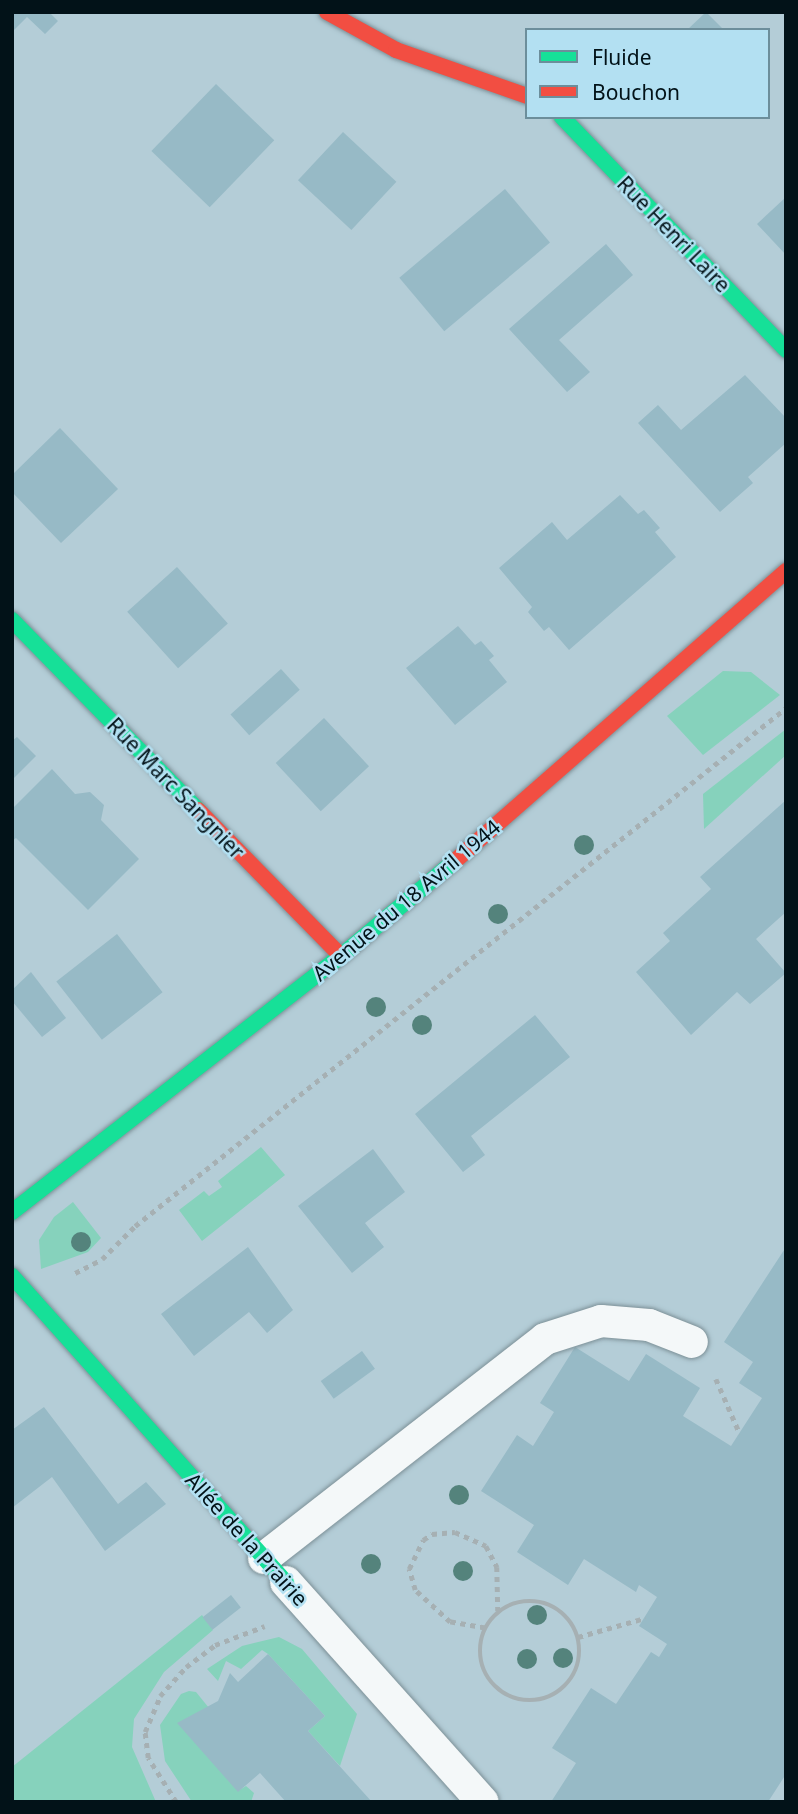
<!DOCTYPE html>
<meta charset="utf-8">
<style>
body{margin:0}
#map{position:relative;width:798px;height:1814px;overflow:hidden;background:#b4cdd7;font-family:"Noto Sans",sans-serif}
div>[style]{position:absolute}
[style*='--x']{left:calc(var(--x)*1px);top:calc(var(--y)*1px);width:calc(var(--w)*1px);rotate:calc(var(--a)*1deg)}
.green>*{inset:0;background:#86d2bc}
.building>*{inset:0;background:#97bac6;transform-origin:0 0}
.path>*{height:4.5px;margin-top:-2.25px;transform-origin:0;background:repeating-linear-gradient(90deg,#a6b0b3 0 5px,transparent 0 10px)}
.path>.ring{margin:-2.25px;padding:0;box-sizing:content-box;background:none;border:4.5px solid #a6b0b3;border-radius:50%}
.roads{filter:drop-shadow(0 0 2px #7c9097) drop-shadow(0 0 2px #7c9097)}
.lane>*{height:32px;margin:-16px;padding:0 16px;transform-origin:16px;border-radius:16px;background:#f4f8f9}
.fast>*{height:16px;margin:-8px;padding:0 8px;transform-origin:8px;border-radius:8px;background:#16e098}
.jam>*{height:16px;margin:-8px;padding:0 8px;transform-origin:8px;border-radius:8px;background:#f24e42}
.trees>*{width:20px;height:20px;margin:-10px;border-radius:50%;background:#54837c}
span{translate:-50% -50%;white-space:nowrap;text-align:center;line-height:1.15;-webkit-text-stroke:5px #b3e0f2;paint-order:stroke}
.street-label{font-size:21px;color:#021218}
.frame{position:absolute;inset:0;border:14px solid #021218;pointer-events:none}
.legend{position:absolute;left:525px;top:28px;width:245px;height:91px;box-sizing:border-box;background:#b3e0f2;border:2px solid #6c8e9b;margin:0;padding:9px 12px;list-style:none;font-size:21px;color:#021218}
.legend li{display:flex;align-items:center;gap:14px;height:35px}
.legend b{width:35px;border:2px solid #6c8e9b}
</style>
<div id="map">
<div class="green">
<div style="clip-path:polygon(723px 671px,751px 672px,780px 695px,703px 755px,667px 716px)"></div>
<div style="clip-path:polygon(786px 729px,786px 755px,704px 829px,703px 794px)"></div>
<div style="clip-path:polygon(261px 1147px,285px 1175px,202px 1241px,179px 1210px,204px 1191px,209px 1196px,222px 1187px,218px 1181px)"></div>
<div style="clip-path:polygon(73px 1202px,101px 1238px,88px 1252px,41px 1269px,39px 1240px,54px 1217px)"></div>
<div style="clip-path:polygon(202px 1615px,213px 1630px,164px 1672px,134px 1719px,132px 1747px,156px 1802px,12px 1802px,12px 1767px)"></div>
<div style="clip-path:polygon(279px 1637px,302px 1649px,357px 1714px,340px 1766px,308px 1731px,325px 1716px,268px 1654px,262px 1650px,241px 1669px,226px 1661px,218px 1681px,207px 1669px,242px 1646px)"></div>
<div style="clip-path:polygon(189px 1691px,196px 1692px,209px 1708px,238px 1791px,246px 1786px,254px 1793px,251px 1802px,192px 1802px,165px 1761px,160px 1725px,181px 1694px)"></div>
</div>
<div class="building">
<div style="clip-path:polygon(12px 12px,49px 12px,58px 21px,45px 34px,27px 17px,12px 32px)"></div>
<div style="clip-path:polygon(706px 12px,724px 30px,687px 30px)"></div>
<div style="left:216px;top:84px;width:81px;height:93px;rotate:44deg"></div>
<div style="left:343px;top:132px;width:73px;height:66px;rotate:43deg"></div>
<div style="left:505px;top:189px;width:70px;height:138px;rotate:50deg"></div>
<div style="clip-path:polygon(786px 197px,786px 255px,757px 224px)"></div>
<div style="clip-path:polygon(606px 244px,633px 275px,559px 340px,590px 372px,567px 392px,509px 329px)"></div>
<div style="clip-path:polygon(745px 375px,786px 418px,786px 443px,748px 477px,753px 483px,720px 512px,638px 423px,658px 405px,681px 430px)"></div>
<div style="clip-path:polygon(60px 428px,118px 489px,61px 543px,12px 492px,12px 475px)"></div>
<div style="clip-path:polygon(620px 495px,638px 514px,644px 510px,660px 528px,655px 532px,676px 557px,569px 650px,549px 627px,544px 631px,528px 612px,532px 607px,499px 568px,552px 522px,567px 540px)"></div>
<div style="left:177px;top:567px;width:76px;height:67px;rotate:48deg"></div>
<div style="clip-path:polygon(458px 626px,475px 645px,481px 641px,494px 656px,489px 660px,507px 682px,455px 725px,406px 668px)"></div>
<div style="left:281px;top:669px;width:28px;height:68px;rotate:48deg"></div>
<div style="left:324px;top:718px;width:66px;height:66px;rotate:47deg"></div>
<div style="clip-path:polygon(17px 737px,36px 756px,12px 780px,12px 741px)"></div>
<div style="clip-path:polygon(52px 769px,75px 794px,90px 792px,104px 805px,101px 820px,139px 859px,88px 910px,16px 838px,12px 841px,12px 809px)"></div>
<div style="clip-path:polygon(786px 800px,786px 912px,756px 939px,786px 973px,750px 1004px,737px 992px,691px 1035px,636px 972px,670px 941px,663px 933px,711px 889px,700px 877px)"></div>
<div style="left:117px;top:934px;width:74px;height:77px;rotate:52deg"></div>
<div style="clip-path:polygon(31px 972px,66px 1018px,42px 1037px,12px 1001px,12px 990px)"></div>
<div style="clip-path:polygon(535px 1015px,570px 1057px,471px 1136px,485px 1155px,463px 1172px,415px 1114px)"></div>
<div style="clip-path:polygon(373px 1149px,405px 1192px,365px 1223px,384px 1247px,352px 1273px,298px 1206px)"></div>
<div style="clip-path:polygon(248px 1247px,293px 1310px,267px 1333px,249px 1312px,194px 1356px,161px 1314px)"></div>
<div style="clip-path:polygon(786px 1247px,786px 1774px,768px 1802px,551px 1802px,576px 1763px,552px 1748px,591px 1688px,616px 1704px,651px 1652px,659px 1657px,667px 1644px,639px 1626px,657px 1597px,639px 1585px,636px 1592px,584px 1559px,568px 1585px,517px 1552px,534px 1525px,481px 1491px,517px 1435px,533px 1446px,554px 1412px,540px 1403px,575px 1347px,629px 1381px,646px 1354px,700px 1388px,683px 1416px,731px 1446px,762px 1398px,739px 1383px,753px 1362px,724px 1342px)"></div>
<div style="left:362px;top:1351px;width:22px;height:51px;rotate:54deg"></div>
<div style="clip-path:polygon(44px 1407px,118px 1504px,146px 1482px,166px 1504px,105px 1551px,52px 1477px,12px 1508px,12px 1430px)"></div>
<div style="left:231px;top:1595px;width:16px;height:36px;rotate:52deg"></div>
<div style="clip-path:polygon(268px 1654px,325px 1716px,308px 1731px,372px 1802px,286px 1802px,260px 1773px,238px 1792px,177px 1723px,218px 1701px,230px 1673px,238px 1682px)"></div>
</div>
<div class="path">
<div style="--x:75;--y:1273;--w:30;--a:-27"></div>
<div style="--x:102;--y:1259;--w:47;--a:-45"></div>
<div style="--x:135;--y:1226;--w:832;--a:-38.51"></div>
<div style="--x:716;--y:1379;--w:60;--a:66.4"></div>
<div class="ring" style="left:480px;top:1601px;width:95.5px;height:95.5px"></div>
<div style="--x:485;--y:1628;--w:36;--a:-170"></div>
<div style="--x:450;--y:1622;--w:47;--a:-137.6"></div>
<div style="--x:415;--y:1590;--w:22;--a:-106"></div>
<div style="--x:409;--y:1569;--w:32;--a:-64"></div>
<div style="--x:423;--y:1540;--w:11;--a:-34"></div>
<div style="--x:432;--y:1534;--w:23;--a:-5"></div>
<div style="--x:455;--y:1532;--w:34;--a:24"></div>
<div style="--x:486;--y:1546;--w:24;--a:62"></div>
<div style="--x:497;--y:1567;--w:44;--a:88.7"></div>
<div style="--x:578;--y:1637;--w:70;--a:-15.8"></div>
<div style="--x:176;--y:1802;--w:52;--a:-122.5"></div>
<div style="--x:148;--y:1758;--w:26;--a:-97"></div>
<div style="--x:145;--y:1732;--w:39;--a:-67"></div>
<div style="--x:160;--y:1696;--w:39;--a:-48"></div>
<div style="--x:186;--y:1667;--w:36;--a:-37"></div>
<div style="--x:215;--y:1645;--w:53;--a:-20.8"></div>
</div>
<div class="roads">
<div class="lane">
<div style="--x:264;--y:1558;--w:356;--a:-37.9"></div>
<div style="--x:545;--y:1339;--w:59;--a:-17.8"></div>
<div style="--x:601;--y:1321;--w:48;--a:4.8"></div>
<div style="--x:649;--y:1325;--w:46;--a:21.6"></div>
<div style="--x:286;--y:1582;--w:295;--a:48.2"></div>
</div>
<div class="fast">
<div style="--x:562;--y:117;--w:323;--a:46.1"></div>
<div style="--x:12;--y:620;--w:266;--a:45.6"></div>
<div style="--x:12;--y:1212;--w:417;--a:-37.9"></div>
<div style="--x:341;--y:956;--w:150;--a:-39.9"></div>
<div style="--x:12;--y:1276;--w:411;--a:48.2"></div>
</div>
<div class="jam">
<div style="--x:327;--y:12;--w:79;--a:28.8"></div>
<div style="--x:396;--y:50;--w:139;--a:19.3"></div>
<div style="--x:198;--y:810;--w:204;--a:45.6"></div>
<div style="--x:456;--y:860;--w:439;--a:-41.2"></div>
</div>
</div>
<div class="trees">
<div style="left:584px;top:845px"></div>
<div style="left:498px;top:914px"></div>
<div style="left:376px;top:1007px"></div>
<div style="left:422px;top:1025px"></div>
<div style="left:81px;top:1242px"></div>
<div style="left:459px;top:1495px"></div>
<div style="left:371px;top:1564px"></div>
<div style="left:463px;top:1571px"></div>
<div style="left:537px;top:1615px"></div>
<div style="left:563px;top:1658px"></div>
<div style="left:527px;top:1659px"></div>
</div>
<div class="street-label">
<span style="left:674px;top:234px;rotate:46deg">Rue Henri Laire</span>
<span style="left:176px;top:788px;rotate:46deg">Rue Marc Sangnier</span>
<span style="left:406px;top:900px;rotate:-40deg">Avenue du 18 Avril 1944</span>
<span style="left:247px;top:1539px;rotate:48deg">Allée de la Prairie</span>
</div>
<div class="frame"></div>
<ul class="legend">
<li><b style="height:9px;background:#16e098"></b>Fluide</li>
<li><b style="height:9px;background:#f24e42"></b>Bouchon</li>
</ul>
</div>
